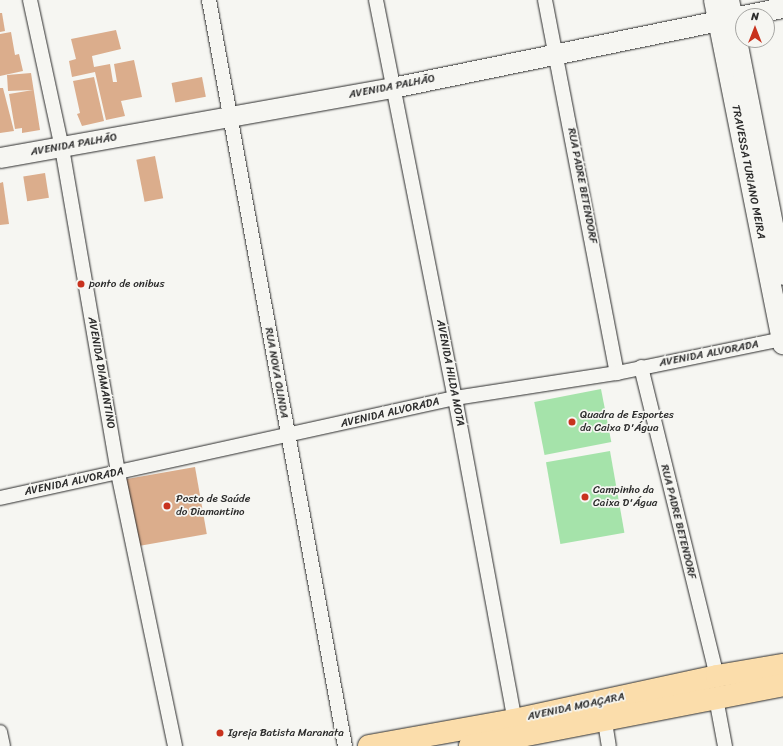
<!DOCTYPE html>
<meta charset="utf-8">
<style>
body{margin:0}
#map{position:relative;width:783px;height:746px;overflow:hidden;background:#f6f6f2;font-family:Sriracha,sans-serif}
div>[style]{position:absolute}
[style*='--x']{left:calc(var(--x)*1px);top:calc(var(--y)*1px);width:calc(var(--w)*1px);rotate:calc(var(--a)*1deg)}
.green>*{inset:0;background:#a5e3aa;transform-origin:0 0}
.building>*{inset:0;background:#dbad8c;transform-origin:0 0}
.roads{filter:drop-shadow(0 0 1px #2b2b2b) drop-shadow(0 0 1px #2b2b2b)}
.street>*{height:14px;margin:-7px;padding:0 7px;transform-origin:7px;border-radius:7px;background:#f6f6f2}
.secondary>*{height:20px;margin:-10px;padding:0 10px;transform-origin:10px;border-radius:10px;background:#f6f6f2}
.primary>*{height:22px;margin:-11px;padding:0 11px;transform-origin:11px;border-radius:11px;background:#fbddab}
.dots>*{width:11px;height:11px;translate:-50% -50%;box-sizing:border-box;border:2px solid #f6f6f2;border-radius:50%}
span{translate:-50% -50%;white-space:nowrap;text-align:center;line-height:1.15;-webkit-text-stroke:3.5px #f6f6f2;paint-order:stroke}
.street-label{font-size:11px;color:#2b2b2b}
.poi-label{font-size:11px;color:#2b2b2b}
.left{translate:0 -50%;text-align:left}
.north{position:absolute;left:735px;top:8px;width:40px;height:40px;box-sizing:border-box;background:#f6f6f2;border:1px solid #a5a5a2;border-radius:50%;rotate:0deg;font-size:11px;font-weight:700;line-height:16px;text-align:center;color:#2b2b2b}
.north::after{content:'';display:block;margin:auto;width:14px;height:18px;background:#c8321e;clip-path:polygon(50% 0,100% 100%,50% 72%,0 100%)}
</style>
<div id="map">
<div class="green">
<div style="left:601px;top:389px;width:54px;height:68px;rotate:79deg"></div>
<div style="left:610px;top:451px;width:83px;height:65px;rotate:80deg"></div>
</div>
<div class="building">
<div style="clip-path:polygon(0 13px,2px 13px,5px 31px,0 32px)"></div>
<div style="clip-path:polygon(116px 30px,121px 49px,92px 56px,94px 67px,110px 64px,113px 82px,117px 82px,114px 64px,134px 60px,142px 97px,121px 101px,125px 116px,106px 120px,95px 72px,72px 77px,69px 61px,76px 59px,71px 39px)"></div>
<div style="clip-path:polygon(11px 32px,15px 55px,19px 54px,23px 71px,0 76px,0 34px)"></div>
<div style="clip-path:polygon(31px 73px,40px 130px,22px 133px,22px 128px,15px 129px,9px 94px,33px 90px,8px 91px,7px 75px)"></div>
<div style="clip-path:polygon(94px 77px,104px 121px,82px 126px,77px 114px,80px 113px,73px 81px)"></div>
<div style="left:202px;top:77px;width:20px;height:31px;rotate:79deg"></div>
<div style="clip-path:polygon(0 88px,3px 88px,14px 131px,0 133px)"></div>
<div style="left:155px;top:156px;width:43px;height:19px;rotate:79deg"></div>
<div style="left:45px;top:173px;width:25px;height:22px;rotate:81deg"></div>
<div style="clip-path:polygon(3px 182px,9px 224px,0 225px,0 183px)"></div>
<div style="left:195px;top:467px;width:68px;height:72px;rotate:80deg"></div>
</div>
<div class="roads">
<div class="street">
<div style="--x:30;--y:0;--w:151;--a:77.8"></div>
<div style="--x:62;--y:148;--w:330;--a:80.2"></div>
<div style="--x:118;--y:473;--w:279;--a:78.2"></div>
<div style="--x:209;--y:0;--w:758;--a:79.67"></div>
<div style="--x:376;--y:0;--w:406;--a:78.8"></div>
<div style="--x:455;--y:398;--w:336;--a:79.5"></div>
<div style="--x:545;--y:0;--w:380;--a:79.1"></div>
<div style="--x:641;--y:367;--w:318;--a:76.2"></div>
<div style="--x:0;--y:498;--w:466;--a:-12.4"></div>
<div style="--x:455;--y:398;--w:164;--a:-8.8"></div>
<div style="--x:617;--y:373;--w:169;--a:-11.6"></div>
<div style="--x:716;--y:698;--w:49;--a:79.4"></div>
<div style="--x:605;--y:722;--w:24;--a:81"></div>
<div style="--x:0;--y:732;--w:14;--a:78"></div>
</div>
<div class="secondary">
<div style="--x:714;--y:0;--w:351;--a:78.7"></div>
<div style="--x:729;--y:0;--w:280;--a:78.9"></div>
<div style="--x:0;--y:158;--w:399;--a:-10.1"></div>
<div style="--x:393;--y:88;--w:398;--a:-11.6"></div>
</div>
<div class="primary">
<div style="--x:369;--y:746;--w:147;--a:-10.2"></div>
<div style="--x:514;--y:720;--w:208;--a:-12.2"></div>
<div style="--x:717;--y:676;--w:67;--a:-9.5"></div>
<div style="--x:470;--y:746;--w:319;--a:-11"></div>
</div>
</div>
<div class="dots">
<div style="left:81px;top:284px;background:#c8321e"></div>
<div style="left:572px;top:422px;background:#c8321e"></div>
<div style="left:585px;top:497px;background:#c8321e"></div>
<div style="left:167px;top:506px;background:#c8321e"></div>
<div style="left:220px;top:733px;background:#c8321e"></div>
</div>
<div class="street-label">
<span style="left:392px;top:87px;rotate:-11deg">AVENIDA PALHÃO</span>
<span style="left:74px;top:145px;rotate:-10deg">AVENIDA PALHÃO</span>
<span style="left:748px;top:172px;rotate:79deg">TRAVESSA TURIANO MEIRA</span>
<span style="left:582px;top:186px;rotate:79deg">RUA PADRE BETENDORF</span>
<span style="left:709px;top:354px;rotate:-11deg">AVENIDA ALVORADA</span>
<span style="left:101px;top:373px;rotate:80deg">AVENIDA DIAMANTINO</span>
<span style="left:276px;top:373px;rotate:80deg">RUA NOVA OLINDA</span>
<span style="left:450px;top:373px;rotate:79deg">AVENIDA HILDA MOTA</span>
<span style="left:390px;top:413px;rotate:-13deg">AVENIDA ALVORADA</span>
<span style="left:74px;top:482px;rotate:-12deg">AVENIDA ALVORADA</span>
<span style="left:678px;top:522px;rotate:76deg">RUA PADRE BETENDORF</span>
<span style="left:576px;top:707px;rotate:-12deg">AVENIDA MOAÇARA</span>
</div>
<div class="poi-label">
<span class="left" style="left:89px;top:284px">ponto de onibus</span>
<span class="left" style="left:580px;top:422px">Quadra de Esportes<br>da Caixa D'Água</span>
<span class="left" style="left:593px;top:497px">Campinho da<br>Caixa D'Água</span>
<span class="left" style="left:176px;top:506px">Posto de Saúde<br>do Diamantino</span>
<span class="left" style="left:228px;top:733px">Igreja Batista Maranata</span>
</div>
<div class="north">N</div>
</div>
